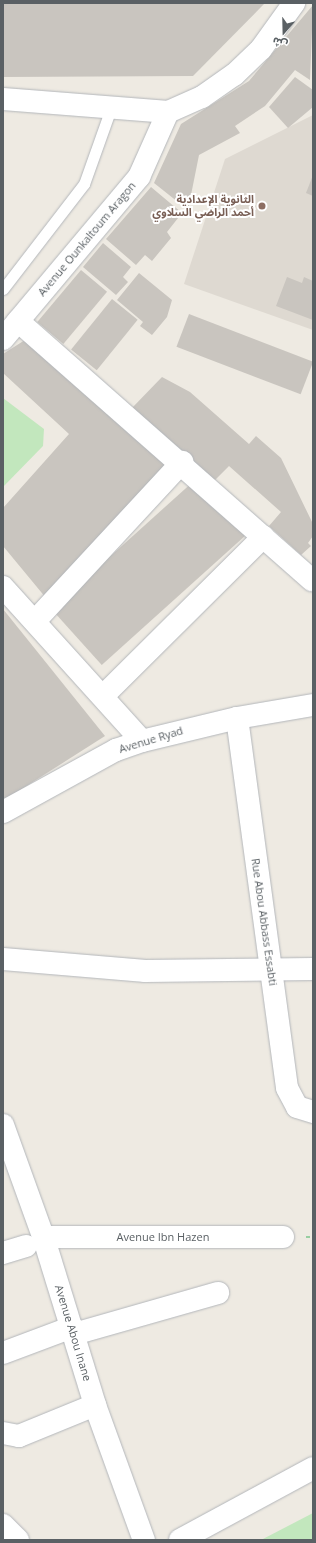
<!DOCTYPE html>
<meta charset="utf-8">
<style>
body{margin:0}
#map{position:relative;width:316px;height:1543px;overflow:hidden;background:#eeeae2;font-family:"Open Sans","Noto Sans Arabic",sans-serif}
div>[style]{position:absolute}
[style*='--x']{left:calc(var(--x)*1px);top:calc(var(--y)*1px);width:calc(var(--w)*1px);rotate:calc(var(--a)*1deg)}
.education>*{inset:0;background:#ded9d1}
.green>*{inset:0;background:#c2e7bd}
.building>*{inset:0;background:#c9c5bf;transform-origin:0 0}
.path>*{height:2.5px;margin-top:-1.25px;transform-origin:0;background:repeating-linear-gradient(90deg,#98cea1 0 4px,transparent 0 6px)}
.roads{filter:drop-shadow(0 0 1px #b3b6ba) drop-shadow(0 0 1px #b3b6ba)}
.lane>*{height:11px;margin:-5.5px;padding:0 5.5px;transform-origin:5.5px;border-radius:5.5px;background:#fff}
.street>*{height:22px;margin:-11px;padding:0 11px;transform-origin:11px;border-radius:11px;background:#fff}
.secondary>*{height:22px;margin:-11px;padding:0 11px;transform-origin:11px;border-radius:11px;background:#fff}
.dots>*{width:11px;height:11px;translate:-50% -50%;box-sizing:border-box;border:2px solid #fff;border-radius:50%}
span{translate:-50% -50%;white-space:nowrap;text-align:center;line-height:1.15;-webkit-text-stroke:4px #fff;paint-order:stroke}
.education-label{font-size:11px;color:#785e54;font-weight:700}
.right{translate:-100% -50%;text-align:right}
.street-label{font-size:11px;color:#5a6064}
.frame{position:absolute;inset:0;border:4px solid #5a6064;pointer-events:none}
.north{position:absolute;left:264px;top:12px;width:40px;height:40px;-webkit-text-stroke:3px #fff;paint-order:stroke;rotate:200deg;font-size:11px;font-weight:700;line-height:16px;text-align:center;color:#5a6064}
.north::after{content:'';display:block;margin:auto;width:14px;height:18px;background:#5a6064;clip-path:polygon(50% 0,100% 100%,50% 72%,0 100%)}
</style>
<div id="map">
<div class="education">
<div style="clip-path:polygon(313px 115px,313px 330px,184px 284px,225px 159px)"></div>
</div>
<div class="green">
<div style="clip-path:polygon(3px 398px,44px 429px,43px 446px,3px 487px)"></div>
<div style="clip-path:polygon(313px 1513px,313px 1540px,261px 1540px)"></div>
</div>
<div class="building">
<div style="clip-path:polygon(3px 3px,265px 3px,193px 76px,3px 77px)"></div>
<div style="clip-path:polygon(313px 5px,310px 80px,295px 70px,265px 106px,235px 126px,240px 133px,199px 155px,188px 210px,154px 183px,181px 124px,249px 81px)"></div>
<div style="clip-path:polygon(295px 77px,313px 90px,313px 107px,288px 128px,269px 107px)"></div>
<div style="clip-path:polygon(313px 175px,313px 196px,306px 193px)"></div>
<div style="clip-path:polygon(151px 187px,182px 213px,167px 232px,171px 238px,152px 261px,145px 255px,136px 265px,106px 239px)"></div>
<div style="clip-path:polygon(103px 243px,131px 267px,123px 277px,128px 282px,116px 295px,83px 267px)"></div>
<div style="left:81px;top:270px;width:34px;height:68px;rotate:40deg"></div>
<div style="clip-path:polygon(139px 273px,172px 300px,167px 317px,152px 335px,140px 326px,143px 322px,117px 300px)"></div>
<div style="clip-path:polygon(287px 277px,302px 283px,304px 277px,313px 281px,313px 320px,276px 306px)"></div>
<div style="left:112px;top:299px;width:33px;height:65px;rotate:39deg"></div>
<div style="left:189px;top:314px;width:133px;height:35px;rotate:21deg"></div>
<div style="clip-path:polygon(25px 340px,170px 464px,46px 598px,3px 546px,3px 508px,69px 434px,3px 373px,3px 354px)"></div>
<div style="clip-path:polygon(162px 377px,190px 392px,249px 444px,256px 436px,281px 458px,313px 524px,313px 536px,308px 543px,311px 546px,301px 555px,269px 526px,281px 512px,229px 466px,214px 481px,131px 409px)"></div>
<div style="left:195px;top:480px;width:75px;height:193px;rotate:48deg"></div>
<div style="clip-path:polygon(3px 609px,105px 736px,3px 801px)"></div>
</div>
<div class="path">
<div style="--x:306;--y:1237;--w:7;--a:0"></div>
</div>
<div class="roads">
<div class="lane">
<div style="--x:3;--y:289;--w:133;--a:-52.4"></div>
<div style="--x:84;--y:184;--w:81;--a:-70.4"></div>
</div>
<div class="street">
<div style="--x:3;--y:99;--w:166;--a:4.5"></div>
<div style="--x:18;--y:321;--w:392;--a:41.4"></div>
<div style="--x:3;--y:339;--w:212;--a:-50"></div>
<div style="--x:139;--y:177;--w:71;--a:-66"></div>
<div style="--x:168;--y:112;--w:37;--a:-24"></div>
<div style="--x:202;--y:97;--w:39;--a:-35"></div>
<div style="--x:234;--y:75;--w:37;--a:-44"></div>
<div style="--x:261;--y:49;--w:57;--a:-54.3"></div>
<div style="--x:3;--y:587;--w:207;--a:47.9"></div>
<div style="--x:35;--y:621;--w:217;--a:-47.2"></div>
<div style="--x:103;--y:696;--w:226;--a:-44.8"></div>
<div style="--x:237;--y:718;--w:373;--a:82.3"></div>
<div style="--x:287;--y:1088;--w:21;--a:62"></div>
<div style="--x:297;--y:1107;--w:17;--a:17"></div>
<div style="--x:3;--y:812;--w:129;--a:-28.8"></div>
<div style="--x:116;--y:750;--w:28;--a:-19"></div>
<div style="--x:142;--y:741;--w:98;--a:-13.6"></div>
<div style="--x:237;--y:718;--w:77;--a:-9.7"></div>
<div style="--x:3;--y:959;--w:143;--a:4.8"></div>
<div style="--x:145;--y:971;--w:168;--a:-0.7"></div>
<div style="--x:3;--y:1125;--w:121;--a:70.2"></div>
<div style="--x:44;--y:1239;--w:174;--a:72.9"></div>
<div style="--x:95;--y:1405;--w:144;--a:70.1"></div>
<div style="--x:43;--y:1237;--w:240;--a:0"></div>
<div style="--x:3;--y:1253;--w:24;--a:-17"></div>
<div style="--x:74;--y:1334;--w:150;--a:-15.9"></div>
<div style="--x:3;--y:1353;--w:74;--a:-20.6"></div>
<div style="--x:3;--y:1433;--w:16;--a:11"></div>
<div style="--x:19;--y:1436;--w:82;--a:-22.2"></div>
<div style="--x:3;--y:1525;--w:21;--a:45"></div>
</div>
<div class="secondary">
<div style="--x:180;--y:1540;--w:151;--a:-28.4"></div>
</div>
</div>
<div class="dots">
<div style="left:262px;top:206px;background:#8d6e63"></div>
</div>
<div class="education-label">
<span class="right" style="left:254px;top:206px">الثانوية الإعدادية<br>أحمد الراضي السلاوي</span>
</div>
<div class="street-label">
<span style="left:87px;top:239px;rotate:-50deg">Avenue Ounkaltoum Aragon</span>
<span style="left:151px;top:740px;rotate:-17deg">Avenue Ryad</span>
<span style="left:264px;top:922px;rotate:82deg">Rue Abou Abbass Essabti</span>
<span style="left:163px;top:1237px">Avenue Ibn Hazen</span>
<span style="left:73px;top:1333px;rotate:73deg">Avenue Abou Inane</span>
</div>
<div class="frame"></div>
<div class="north">ش</div>
</div>
